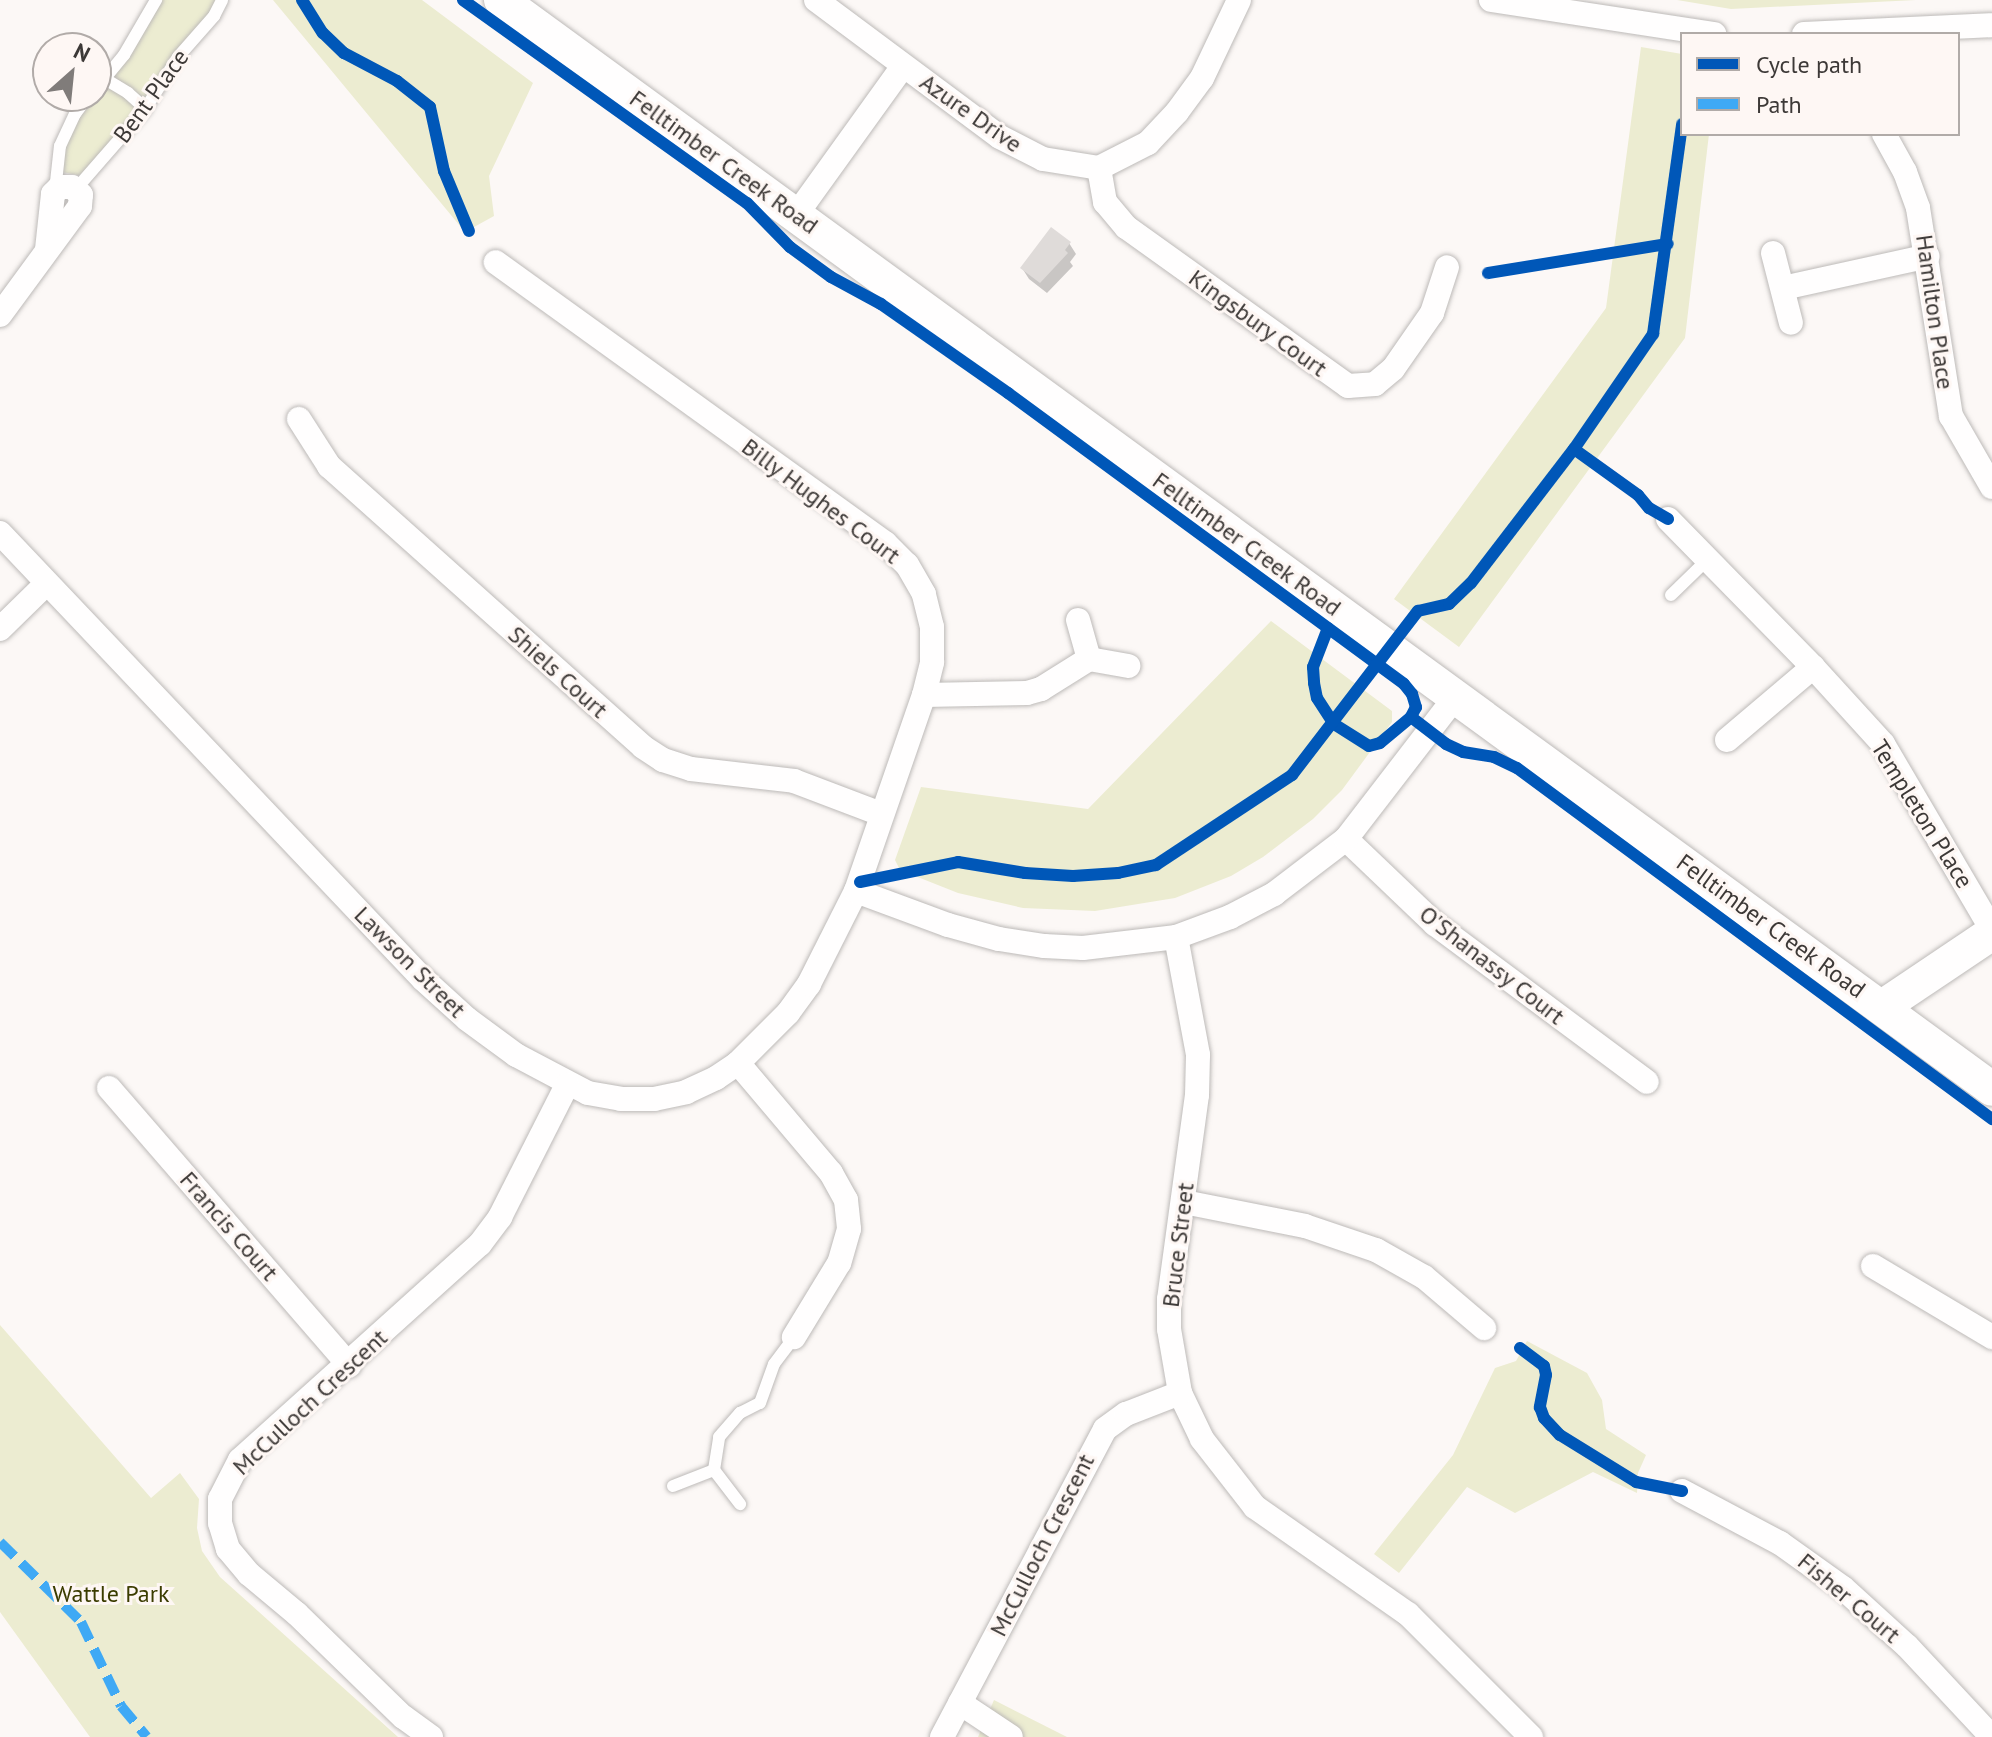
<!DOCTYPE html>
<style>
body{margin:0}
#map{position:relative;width:1992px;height:1737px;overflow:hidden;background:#fcf8f6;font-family:"PT Sans",sans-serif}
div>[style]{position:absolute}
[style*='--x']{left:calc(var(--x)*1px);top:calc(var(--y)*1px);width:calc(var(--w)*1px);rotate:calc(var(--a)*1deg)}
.green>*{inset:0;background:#ececd1}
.shadow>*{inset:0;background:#0003}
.building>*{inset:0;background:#dfdbd9}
.roads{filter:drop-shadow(0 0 2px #bdbab8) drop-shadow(0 0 2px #bdbab8)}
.lane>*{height:12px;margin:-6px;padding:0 6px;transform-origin:6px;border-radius:6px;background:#fffefe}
.street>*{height:24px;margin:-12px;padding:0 12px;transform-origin:12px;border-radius:12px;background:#fffefe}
.secondary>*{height:34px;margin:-17px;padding:0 17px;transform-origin:17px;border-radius:17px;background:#fffefe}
.quiet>*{height:10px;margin-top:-5px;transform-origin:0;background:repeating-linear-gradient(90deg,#3fa9f5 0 20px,transparent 0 30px)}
.cycleway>*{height:12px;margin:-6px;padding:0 6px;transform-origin:6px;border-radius:6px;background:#0057b8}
span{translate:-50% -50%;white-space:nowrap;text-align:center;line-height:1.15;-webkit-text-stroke:6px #fef7f4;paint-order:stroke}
.street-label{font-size:24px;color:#3d3937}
.park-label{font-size:24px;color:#3b3c00}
.legend{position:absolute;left:1680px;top:32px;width:280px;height:104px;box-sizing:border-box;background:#fef7f4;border:2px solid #b1aba8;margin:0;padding:10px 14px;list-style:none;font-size:24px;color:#3d3937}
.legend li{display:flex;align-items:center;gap:16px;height:40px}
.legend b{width:40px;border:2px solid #b1aba8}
.north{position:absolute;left:32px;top:32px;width:80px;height:80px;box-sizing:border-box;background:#fef7f4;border:2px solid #b1aba8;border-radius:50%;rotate:27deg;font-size:22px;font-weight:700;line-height:32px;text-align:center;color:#3d3937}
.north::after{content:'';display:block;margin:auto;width:28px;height:36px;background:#807c7a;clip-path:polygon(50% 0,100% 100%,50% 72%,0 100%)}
</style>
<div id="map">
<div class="green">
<div style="clip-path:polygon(162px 0,227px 0,183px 43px,149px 96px,82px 176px,62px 172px,63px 152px,76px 122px,127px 60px)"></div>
<div style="clip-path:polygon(273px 0,422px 0,533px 83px,489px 176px,494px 216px,465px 232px)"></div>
<div style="clip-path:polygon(1677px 0,1916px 0,1731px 9px)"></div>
<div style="clip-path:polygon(1641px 47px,1682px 54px,1682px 134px,1709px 134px,1685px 338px,1459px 647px,1394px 599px,1606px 308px)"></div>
<div style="clip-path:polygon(1271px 621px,1392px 711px,1392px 722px,1342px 790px,1313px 819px,1263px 857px,1231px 876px,1175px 898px,1095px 911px,1023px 908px,958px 893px,900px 870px,895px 860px,921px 787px,1088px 809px)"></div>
<div style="clip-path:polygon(0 1325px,151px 1498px,180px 1473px,199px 1499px,197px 1528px,202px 1551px,220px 1577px,398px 1737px,90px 1737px,0 1612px)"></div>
<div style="clip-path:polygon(1527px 1341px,1587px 1373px,1602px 1400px,1606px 1429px,1646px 1455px,1638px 1473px,1637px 1493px,1593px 1472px,1515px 1513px,1467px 1487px,1399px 1573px,1374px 1554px,1453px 1455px,1495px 1368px,1516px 1361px)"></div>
<div style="clip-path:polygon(994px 1700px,1067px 1737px,978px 1737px)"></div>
</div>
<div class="shadow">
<div style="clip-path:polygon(1069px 243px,1076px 254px,1070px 262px,1073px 266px,1047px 293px,1029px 279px,1022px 268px)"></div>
</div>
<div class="building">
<div style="clip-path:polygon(1051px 227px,1071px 242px,1065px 250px,1068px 253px,1040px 283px,1020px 268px)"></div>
</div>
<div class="roads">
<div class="lane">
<div style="--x:105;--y:79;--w:27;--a:31"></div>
<div style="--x:128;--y:93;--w:24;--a:42"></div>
<div style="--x:96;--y:89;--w:44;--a:-50.5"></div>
<div style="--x:124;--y:55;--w:64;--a:-59.8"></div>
<div style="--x:76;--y:189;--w:103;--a:-48.9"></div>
<div style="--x:144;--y:111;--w:64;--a:-57.8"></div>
<div style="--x:178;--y:57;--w:55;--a:-48.7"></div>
<div style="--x:214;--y:16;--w:18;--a:-63"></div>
<div style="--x:55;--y:191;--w:45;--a:-83.7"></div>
<div style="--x:60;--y:146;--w:35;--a:-65"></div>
<div style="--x:75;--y:114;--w:22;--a:-54"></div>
<div style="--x:1671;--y:595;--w:52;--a:-44.2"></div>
<div style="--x:714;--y:1470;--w:33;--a:-81"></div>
<div style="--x:719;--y:1437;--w:32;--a:-49"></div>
<div style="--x:740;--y:1413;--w:22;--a:-27"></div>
<div style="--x:760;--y:1403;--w:41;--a:-70.3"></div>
<div style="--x:774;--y:1364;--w:34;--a:-53"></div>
<div style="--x:673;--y:1486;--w:44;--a:-21.3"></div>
<div style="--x:714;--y:1470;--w:43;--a:52.6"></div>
</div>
<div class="street">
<div style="--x:816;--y:0;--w:229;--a:36.7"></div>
<div style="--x:1000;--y:137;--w:48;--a:27.1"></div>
<div style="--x:1043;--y:159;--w:57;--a:9.1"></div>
<div style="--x:1099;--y:168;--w:55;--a:-27"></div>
<div style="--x:1148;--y:143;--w:42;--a:-46.9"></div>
<div style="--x:1177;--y:112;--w:42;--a:-53.7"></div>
<div style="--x:1202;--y:78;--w:86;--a:-64.6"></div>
<div style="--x:1491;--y:0;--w:226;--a:8.7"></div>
<div style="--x:1804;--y:34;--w:188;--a:-2.7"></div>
<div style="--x:1884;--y:134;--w:43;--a:61.1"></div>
<div style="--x:1905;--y:172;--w:38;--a:70"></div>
<div style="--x:1918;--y:208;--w:211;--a:81"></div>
<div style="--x:1951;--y:416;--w:82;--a:60"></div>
<div style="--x:1099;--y:168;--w:35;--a:80"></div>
<div style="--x:1105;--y:202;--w:33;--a:50"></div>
<div style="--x:1126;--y:227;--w:273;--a:35.6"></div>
<div style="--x:1348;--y:386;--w:27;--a:-4"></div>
<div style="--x:1375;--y:384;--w:23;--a:-40"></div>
<div style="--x:1393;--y:369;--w:68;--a:-55.1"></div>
<div style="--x:1432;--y:313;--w:48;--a:-71.9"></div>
<div style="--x:796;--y:215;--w:183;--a:-54.3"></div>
<div style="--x:1773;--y:253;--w:72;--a:75.6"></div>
<div style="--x:1783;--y:288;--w:148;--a:-12.4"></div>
<div style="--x:0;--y:315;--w:135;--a:-53.7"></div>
<div style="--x:80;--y:206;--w:11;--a:-85"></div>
<div style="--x:81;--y:195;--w:12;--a:-138"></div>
<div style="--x:72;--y:187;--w:12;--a:180"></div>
<div style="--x:60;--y:187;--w:10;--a:135"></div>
<div style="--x:53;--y:194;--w:55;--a:96.2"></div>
<div style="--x:299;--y:419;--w:56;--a:57.4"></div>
<div style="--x:329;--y:466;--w:421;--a:41.8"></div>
<div style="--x:643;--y:747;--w:24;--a:33"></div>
<div style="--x:663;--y:760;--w:29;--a:18"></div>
<div style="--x:691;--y:769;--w:104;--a:6.6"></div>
<div style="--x:794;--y:781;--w:93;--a:20.8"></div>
<div style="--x:1668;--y:519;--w:207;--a:45.6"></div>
<div style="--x:1813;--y:667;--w:104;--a:47.7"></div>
<div style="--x:1883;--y:744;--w:216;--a:59.6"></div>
<div style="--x:0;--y:533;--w:615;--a:46.52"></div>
<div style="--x:423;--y:979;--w:59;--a:42.3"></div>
<div style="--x:467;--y:1019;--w:61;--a:36.3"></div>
<div style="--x:516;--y:1055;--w:81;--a:27.8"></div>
<div style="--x:588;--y:1093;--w:34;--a:10"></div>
<div style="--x:621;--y:1099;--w:33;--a:0"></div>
<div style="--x:654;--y:1099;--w:33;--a:-12"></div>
<div style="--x:686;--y:1092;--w:33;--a:-25"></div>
<div style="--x:716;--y:1078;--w:27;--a:-34"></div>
<div style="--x:738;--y:1063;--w:71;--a:-45"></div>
<div style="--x:788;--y:1013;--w:36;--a:-54"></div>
<div style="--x:809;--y:984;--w:104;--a:-63.2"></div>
<div style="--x:856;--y:891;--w:207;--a:-70.9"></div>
<div style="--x:924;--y:695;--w:34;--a:-76"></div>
<div style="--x:932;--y:662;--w:35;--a:-90"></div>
<div style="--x:932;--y:627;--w:34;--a:-104"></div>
<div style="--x:924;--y:594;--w:34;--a:-120"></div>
<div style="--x:907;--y:565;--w:31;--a:-135"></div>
<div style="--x:885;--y:543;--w:480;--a:-144.2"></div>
<div style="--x:1078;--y:620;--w:41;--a:74.2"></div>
<div style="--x:1089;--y:659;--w:40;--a:10"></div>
<div style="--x:0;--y:629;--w:64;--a:-44.4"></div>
<div style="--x:924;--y:695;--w:103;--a:-1.1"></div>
<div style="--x:1027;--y:693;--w:15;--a:-16"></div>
<div style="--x:1041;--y:689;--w:57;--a:-32"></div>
<div style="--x:1727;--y:740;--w:113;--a:-40.3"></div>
<div style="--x:1346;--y:839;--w:123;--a:43.7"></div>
<div style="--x:1435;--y:924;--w:264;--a:36.7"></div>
<div style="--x:856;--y:891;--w:98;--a:20.3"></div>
<div style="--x:948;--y:925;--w:53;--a:15.4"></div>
<div style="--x:999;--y:939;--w:46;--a:8.8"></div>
<div style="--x:1044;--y:946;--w:39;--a:3"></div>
<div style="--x:1083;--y:948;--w:94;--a:-6.7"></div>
<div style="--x:1176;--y:937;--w:58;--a:-20.3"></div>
<div style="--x:1230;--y:917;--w:50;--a:-27.6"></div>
<div style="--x:1274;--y:894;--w:91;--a:-37.4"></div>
<div style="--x:1346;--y:839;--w:180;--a:-52.4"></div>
<div style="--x:1176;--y:937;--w:120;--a:79.4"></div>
<div style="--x:1198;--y:1055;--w:40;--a:91.4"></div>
<div style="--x:1197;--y:1095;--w:206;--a:97.8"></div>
<div style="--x:1169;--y:1299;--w:30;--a:90"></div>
<div style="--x:1169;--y:1329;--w:65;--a:80.2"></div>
<div style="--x:1180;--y:1393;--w:51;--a:64.4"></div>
<div style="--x:1202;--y:1439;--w:86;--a:52.1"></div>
<div style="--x:1255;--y:1507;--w:187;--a:35"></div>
<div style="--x:1408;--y:1614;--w:174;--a:45"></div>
<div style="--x:738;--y:1063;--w:144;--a:49.8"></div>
<div style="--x:831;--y:1173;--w:31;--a:61"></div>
<div style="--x:846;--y:1200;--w:29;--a:84"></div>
<div style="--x:849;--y:1229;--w:35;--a:106"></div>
<div style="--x:839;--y:1263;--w:87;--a:121.3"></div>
<div style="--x:109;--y:1088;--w:367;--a:49.1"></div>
<div style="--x:1184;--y:1202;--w:123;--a:11.2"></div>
<div style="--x:1305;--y:1226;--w:75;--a:18.7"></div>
<div style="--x:1376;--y:1250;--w:55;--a:29.4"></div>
<div style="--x:1424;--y:1277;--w:79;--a:40.4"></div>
<div style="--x:1873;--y:1266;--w:139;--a:30.8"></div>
<div style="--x:1682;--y:1491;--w:111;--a:28"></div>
<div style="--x:1780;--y:1543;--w:77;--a:35.5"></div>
<div style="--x:1843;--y:1588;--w:86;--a:42.2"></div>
<div style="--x:1907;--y:1646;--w:125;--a:47"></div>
<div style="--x:960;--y:1703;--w:61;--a:33.7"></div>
<div style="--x:431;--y:1737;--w:34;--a:-144"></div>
<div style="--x:403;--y:1717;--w:148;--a:-135.8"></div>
<div style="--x:297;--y:1614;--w:62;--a:-140.2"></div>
<div style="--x:249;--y:1574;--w:33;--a:-130"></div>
<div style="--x:228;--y:1549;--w:27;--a:-107"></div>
<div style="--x:220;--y:1523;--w:24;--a:-90"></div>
<div style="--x:220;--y:1499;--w:44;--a:-62.9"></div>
<div style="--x:240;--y:1460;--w:323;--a:-42"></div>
<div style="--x:480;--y:1244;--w:34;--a:-53"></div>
<div style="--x:500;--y:1217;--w:148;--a:-63.1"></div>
<div style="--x:942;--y:1737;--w:348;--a:-62.1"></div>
<div style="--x:1105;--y:1429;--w:26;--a:-36"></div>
<div style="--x:1126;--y:1414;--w:58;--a:-21.3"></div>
</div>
<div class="secondary">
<div style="--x:501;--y:0;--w:1846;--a:36.14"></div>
<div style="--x:1882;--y:1007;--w:133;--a:-33.9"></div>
</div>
</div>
<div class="quiet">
<div style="--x:0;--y:1542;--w:114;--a:44.6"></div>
<div style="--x:81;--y:1622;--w:93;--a:64.5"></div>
<div style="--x:121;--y:1706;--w:40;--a:50"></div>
</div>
<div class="cycleway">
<div style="--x:302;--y:0;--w:39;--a:58"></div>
<div style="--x:323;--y:33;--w:29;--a:44"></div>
<div style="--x:344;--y:53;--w:60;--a:27.8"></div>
<div style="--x:397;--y:81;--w:42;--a:38.2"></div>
<div style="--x:430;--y:107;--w:66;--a:77.7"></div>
<div style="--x:444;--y:171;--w:65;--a:67.4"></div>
<div style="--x:463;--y:0;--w:349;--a:35.6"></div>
<div style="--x:747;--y:203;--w:62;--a:45.7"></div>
<div style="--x:790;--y:247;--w:51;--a:36.2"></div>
<div style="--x:831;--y:277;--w:57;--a:28.4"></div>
<div style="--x:881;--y:304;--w:155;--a:35"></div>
<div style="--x:1008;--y:393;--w:491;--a:36.3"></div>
<div style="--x:1404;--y:684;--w:13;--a:51"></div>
<div style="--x:1412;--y:694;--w:14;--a:73"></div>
<div style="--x:1416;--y:707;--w:11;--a:117"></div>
<div style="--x:1411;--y:717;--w:44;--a:37.6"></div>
<div style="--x:1446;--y:744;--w:19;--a:25"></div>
<div style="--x:1463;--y:752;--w:31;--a:9"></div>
<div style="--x:1494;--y:757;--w:25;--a:26"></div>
<div style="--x:1517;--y:768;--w:591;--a:36.46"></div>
<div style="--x:1488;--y:273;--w:182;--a:-9.2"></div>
<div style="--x:1574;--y:449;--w:79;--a:35.7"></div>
<div style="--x:1638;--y:495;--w:17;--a:50"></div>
<div style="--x:1649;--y:508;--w:22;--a:30"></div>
<div style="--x:1328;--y:628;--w:42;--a:111"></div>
<div style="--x:1313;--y:667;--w:16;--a:86"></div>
<div style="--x:1314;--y:683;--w:15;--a:79"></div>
<div style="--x:1317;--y:698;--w:31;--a:57"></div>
<div style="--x:1334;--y:724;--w:41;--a:32.2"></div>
<div style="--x:1369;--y:746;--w:11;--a:-15"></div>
<div style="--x:1380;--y:743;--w:40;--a:-40"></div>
<div style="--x:860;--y:882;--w:100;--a:-11.5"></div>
<div style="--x:958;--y:862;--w:68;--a:9.3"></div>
<div style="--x:1025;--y:873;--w:48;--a:3.6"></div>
<div style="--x:1073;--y:876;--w:45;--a:-3.8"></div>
<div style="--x:1118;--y:873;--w:39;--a:-12"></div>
<div style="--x:1156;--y:865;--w:163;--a:-33.5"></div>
<div style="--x:1292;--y:775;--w:207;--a:-52.5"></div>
<div style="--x:1418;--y:611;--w:32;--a:-13"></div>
<div style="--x:1449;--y:604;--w:30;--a:-44"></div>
<div style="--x:1471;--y:583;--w:169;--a:-52.5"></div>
<div style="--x:1574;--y:449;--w:140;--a:-55.5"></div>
<div style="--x:1653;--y:334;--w:212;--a:-82.1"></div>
<div style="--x:1520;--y:1348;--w:30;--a:37"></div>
<div style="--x:1544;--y:1366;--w:9;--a:77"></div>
<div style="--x:1546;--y:1375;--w:33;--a:101"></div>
<div style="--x:1540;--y:1407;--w:12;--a:70"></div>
<div style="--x:1544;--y:1418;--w:23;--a:47"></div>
<div style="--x:1560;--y:1435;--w:89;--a:31.7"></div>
<div style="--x:1636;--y:1482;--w:47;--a:11.1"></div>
</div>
<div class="street-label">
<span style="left:151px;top:96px;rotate:-54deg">Bent Place</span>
<span style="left:971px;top:113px;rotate:35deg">Azure Drive</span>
<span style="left:724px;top:162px;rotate:36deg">Felltimber Creek Road</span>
<span style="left:1935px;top:312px;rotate:82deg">Hamilton Place</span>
<span style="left:1258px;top:323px;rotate:36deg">Kingsbury Court</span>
<span style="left:821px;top:501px;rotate:37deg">Billy Hughes Court</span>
<span style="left:1247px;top:544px;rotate:36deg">Felltimber Creek Road</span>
<span style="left:558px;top:672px;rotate:42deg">Shiels Court</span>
<span style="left:1922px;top:814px;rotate:58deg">Templeton Place</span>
<span style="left:1771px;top:926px;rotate:36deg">Felltimber Creek Road</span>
<span style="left:410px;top:962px;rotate:45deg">Lawson Street</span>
<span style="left:1492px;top:965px;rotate:38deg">O'Shanassy Court</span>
<span style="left:229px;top:1226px;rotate:49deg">Francis Court</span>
<span style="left:1178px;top:1245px;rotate:-83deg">Bruce Street</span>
<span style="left:310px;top:1402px;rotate:-43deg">McCulloch Crescent</span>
<span style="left:1042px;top:1545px;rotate:-63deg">McCulloch Crescent</span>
<span style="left:1849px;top:1598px;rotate:40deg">Fisher Court</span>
</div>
<div class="park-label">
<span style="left:111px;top:1594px">Wattle Park</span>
</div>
<ul class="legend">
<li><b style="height:10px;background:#0057b8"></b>Cycle path</li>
<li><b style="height:10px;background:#3fa9f5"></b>Path</li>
</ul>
<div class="north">N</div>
</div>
